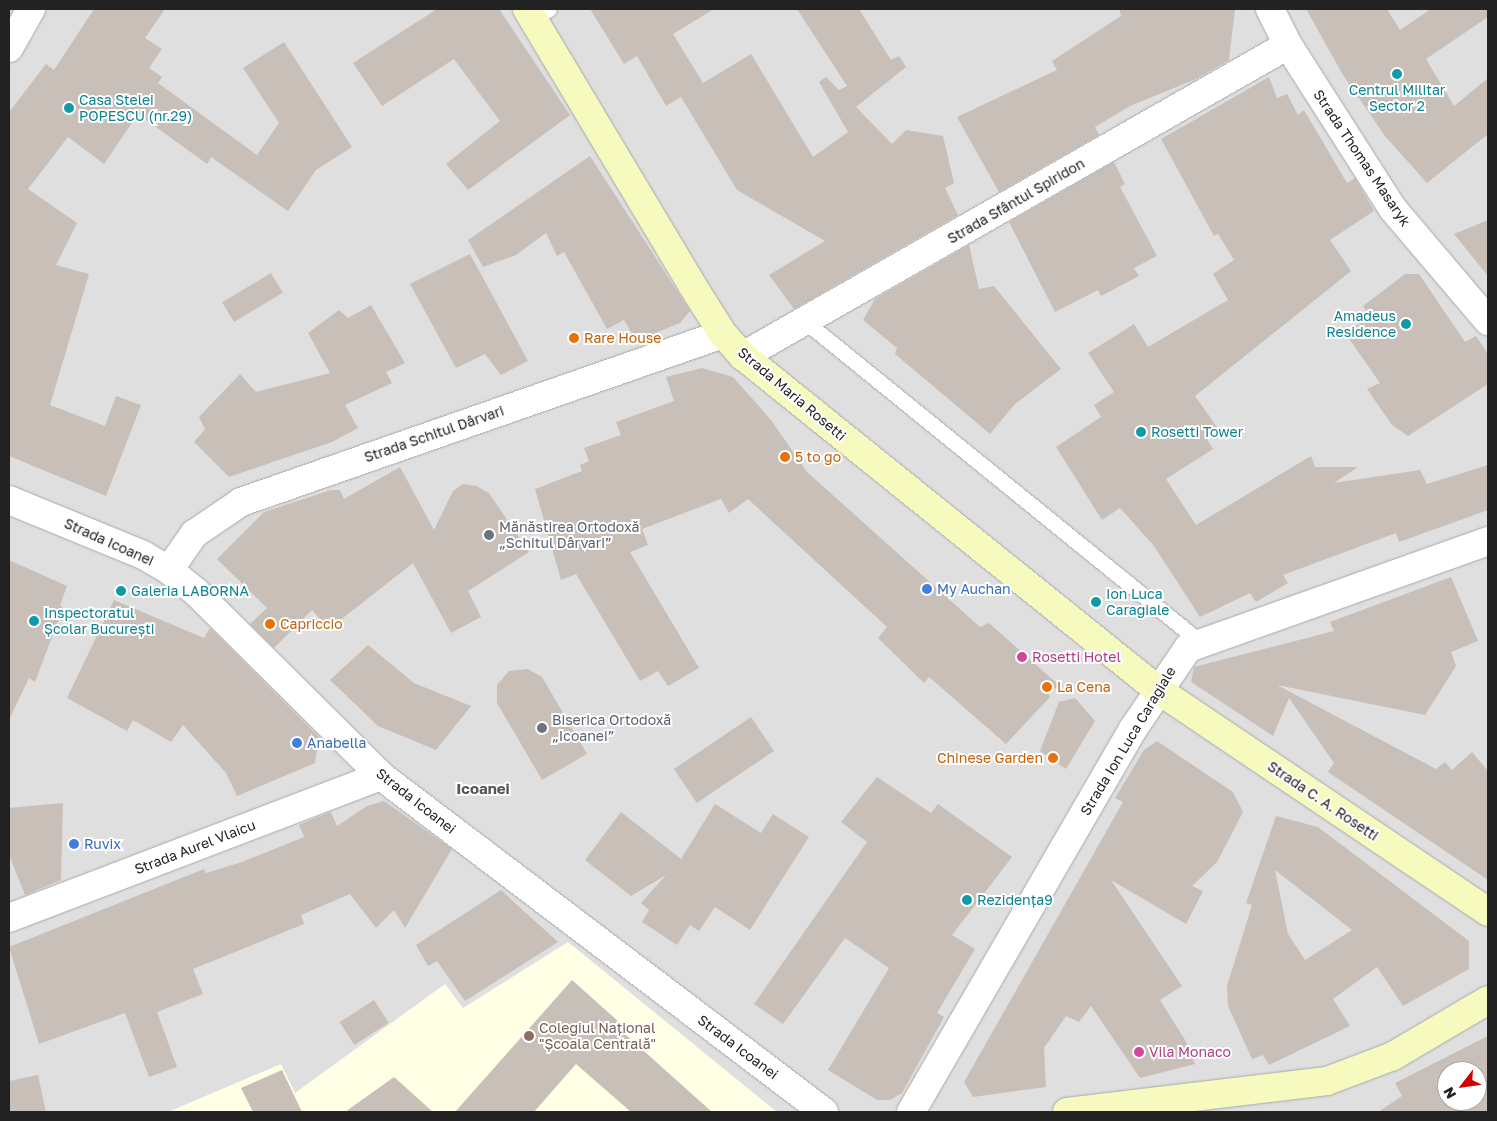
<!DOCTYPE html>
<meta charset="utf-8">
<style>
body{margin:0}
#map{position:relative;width:1497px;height:1121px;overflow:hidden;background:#f2efe9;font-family:"Golos Text",sans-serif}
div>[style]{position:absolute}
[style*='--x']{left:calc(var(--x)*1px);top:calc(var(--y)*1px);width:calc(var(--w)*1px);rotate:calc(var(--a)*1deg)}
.residential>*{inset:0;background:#e0dfdf}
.education>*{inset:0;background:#ffffe5}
.building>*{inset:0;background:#c7bfb8;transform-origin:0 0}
.roads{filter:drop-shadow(0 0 1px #a9a9a9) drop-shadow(0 0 1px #a9a9a9)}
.lane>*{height:15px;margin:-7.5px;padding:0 7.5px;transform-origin:7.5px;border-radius:7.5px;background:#fff}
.street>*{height:28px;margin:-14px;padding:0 14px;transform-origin:14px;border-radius:14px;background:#fff}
.secondary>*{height:28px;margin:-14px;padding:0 14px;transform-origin:14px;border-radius:14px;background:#f7fabf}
.dots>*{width:14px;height:14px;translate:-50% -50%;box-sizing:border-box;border:2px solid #fff;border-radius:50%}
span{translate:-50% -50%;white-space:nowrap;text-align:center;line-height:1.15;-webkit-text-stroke:4px #fff;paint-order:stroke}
.culture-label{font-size:14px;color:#0d838f}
.left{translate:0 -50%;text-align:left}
.right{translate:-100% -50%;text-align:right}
.street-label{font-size:14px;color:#222}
.food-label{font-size:14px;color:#c56008}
.worship-label{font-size:14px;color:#5b616d}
.shop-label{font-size:14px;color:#366cbe}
.hotel-label{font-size:14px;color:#b23c85}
.education-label{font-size:14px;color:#785e54}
.neighbourhood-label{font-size:15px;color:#555;font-weight:700}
.frame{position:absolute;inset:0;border:10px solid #222;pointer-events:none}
.north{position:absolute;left:1437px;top:1061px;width:50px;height:50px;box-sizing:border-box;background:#fff;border:1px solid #a7a7a7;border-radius:50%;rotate:240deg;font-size:14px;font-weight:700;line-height:20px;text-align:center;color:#222}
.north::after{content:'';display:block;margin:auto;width:18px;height:22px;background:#d40000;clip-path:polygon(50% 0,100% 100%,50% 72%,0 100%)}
</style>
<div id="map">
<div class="residential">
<div style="clip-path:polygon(evenodd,9px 9px,1488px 9px,1488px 1112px,9px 1112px,9px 9px,1447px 1071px,1477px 1071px,1477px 1101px,1447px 1101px,1447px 1071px)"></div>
</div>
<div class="education">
<div style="clip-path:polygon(568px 942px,777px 1112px,168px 1112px,281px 1064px,295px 1093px,445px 984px,463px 1008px)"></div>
</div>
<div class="building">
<div style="clip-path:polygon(94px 9px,165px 9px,145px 38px,162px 49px,149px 68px,162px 77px,158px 83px,257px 155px,279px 123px,243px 68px,284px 42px,352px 147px,316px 170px,288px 211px,211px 157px,207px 164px,138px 114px,104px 164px,68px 137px,28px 189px,77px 223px,56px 265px,89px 274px,50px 405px,105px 426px,116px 396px,141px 405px,106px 496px,9px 456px,9px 112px,46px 64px,54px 70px)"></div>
<div style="clip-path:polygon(437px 9px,499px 9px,570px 115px,468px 190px,446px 164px,500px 121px,454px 59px,382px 106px,353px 63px)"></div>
<div style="clip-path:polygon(590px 9px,714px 9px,673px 34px,703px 83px,751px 54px,813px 157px,848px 132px,819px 82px,826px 77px,839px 90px,847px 86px,797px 9px,859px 9px,891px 60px,899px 56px,906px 67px,856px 107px,892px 144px,906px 130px,943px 136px,954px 183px,945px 188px,958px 215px,794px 309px,769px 275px,825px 241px,737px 190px,681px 97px,666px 106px,637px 56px,624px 64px)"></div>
<div style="clip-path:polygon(1119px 9px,1235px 9px,1229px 60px,1196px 79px,1130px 106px,1095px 127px,1099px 135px,999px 192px,957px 117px,1057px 70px,1052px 61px,1121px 16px)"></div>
<div style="clip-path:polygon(1306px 9px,1387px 9px,1400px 30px,1431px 9px,1488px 9px,1488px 17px,1426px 59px,1454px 106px,1488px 78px,1488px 134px,1427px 183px,1385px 136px,1343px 75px)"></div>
<div style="clip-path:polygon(1269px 77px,1277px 98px,1287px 94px,1298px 115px,1304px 110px,1347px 183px,1355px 178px,1374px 211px,1330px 240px,1351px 271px,1195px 396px,1217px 427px,1205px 436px,1213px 449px,1166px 479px,1196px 525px,1311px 456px,1315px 467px,1358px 467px,1334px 483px,1420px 470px,1427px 484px,1488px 465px,1488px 510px,1399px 542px,1396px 533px,1283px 575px,1288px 583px,1256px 602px,1250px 593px,1200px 617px,1154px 546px,1120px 508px,1102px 520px,1056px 447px,1101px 417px,1094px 405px,1114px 392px,1088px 353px,1134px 324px,1148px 347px,1228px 300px,1213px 274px,1234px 260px,1218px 234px,1214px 236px,1161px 139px)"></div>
<div style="clip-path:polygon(590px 156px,690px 311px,680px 323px,636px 341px,624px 320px,607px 329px,564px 252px,557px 256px,546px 233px,516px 255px,483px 267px,468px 240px)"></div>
<div style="clip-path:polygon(1114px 162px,1125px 184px,1120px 187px,1157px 256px,1134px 268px,1139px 276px,1101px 296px,1098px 290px,1055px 312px,1009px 222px)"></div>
<div style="clip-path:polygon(1488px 220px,1488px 276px,1454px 234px)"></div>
<div style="clip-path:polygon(969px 245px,979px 289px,994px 286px,1061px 369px,1015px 404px,990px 434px,895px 354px,897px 348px,863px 320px,875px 299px)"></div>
<div style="clip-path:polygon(470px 254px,528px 361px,501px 375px,485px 354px,456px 368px,410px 284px)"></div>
<div style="left:271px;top:273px;width:23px;height:57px;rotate:59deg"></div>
<div style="clip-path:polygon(1405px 274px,1419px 274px,1465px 342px,1476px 336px,1488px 354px,1488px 384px,1408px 436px,1392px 425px,1367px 389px,1380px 383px,1345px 333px,1370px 317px,1363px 306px)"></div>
<div style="clip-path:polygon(371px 305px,405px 363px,386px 372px,392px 383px,345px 405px,358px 428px,332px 442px,229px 477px,194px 442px,205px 429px,199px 417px,240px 374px,256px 392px,330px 373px,308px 333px,339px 310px,348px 318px)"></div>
<div style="clip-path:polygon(702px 368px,733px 377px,771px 420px,807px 472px,980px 627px,989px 623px,1060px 686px,1048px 692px,1050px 697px,1006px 744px,929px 677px,924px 683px,878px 638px,887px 627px,748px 499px,729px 513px,721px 499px,642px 529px,648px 545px,630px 552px,699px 668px,668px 686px,658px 671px,640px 681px,576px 574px,561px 580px,535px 489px,582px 471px,580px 465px,589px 461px,584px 448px,621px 435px,616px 422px,674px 401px,666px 377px)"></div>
<div style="clip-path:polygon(400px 467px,434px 530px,453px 491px,463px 484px,476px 486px,489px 493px,529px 552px,468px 591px,481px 617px,451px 633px,413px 563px,329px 629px,312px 610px,274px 648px,250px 624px,267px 608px,217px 559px,264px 512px,331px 490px,340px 490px,344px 499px)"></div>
<div style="clip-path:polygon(9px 560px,67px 586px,60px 605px,63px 608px,35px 682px,29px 678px,9px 720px)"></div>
<div style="clip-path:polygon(1451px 577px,1478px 641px,1451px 652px,1456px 666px,1425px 715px,1277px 685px,1436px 769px,1445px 762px,1452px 770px,1472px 752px,1488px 771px,1488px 880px,1328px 772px,1334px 763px,1289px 698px,1273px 736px,1191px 682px,1194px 667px,1334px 631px,1330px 622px)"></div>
<div style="clip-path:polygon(114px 600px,204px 638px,210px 628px,319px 737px,315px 763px,237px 796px,226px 773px,183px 725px,171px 742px,133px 720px,127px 731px,67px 698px)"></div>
<div style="clip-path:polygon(368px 645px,414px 683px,471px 706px,436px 750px,378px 726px,330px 680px)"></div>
<div style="clip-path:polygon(528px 669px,542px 677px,587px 754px,542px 780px,497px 703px,497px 685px,509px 671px)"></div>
<div style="clip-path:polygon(1075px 698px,1095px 721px,1066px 769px,1040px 751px,1059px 702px)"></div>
<div style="left:751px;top:717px;width:41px;height:93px;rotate:56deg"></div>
<div style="clip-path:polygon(1157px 741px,1233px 792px,1243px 812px,1217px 862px,1192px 886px,1203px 891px,1186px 924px,1111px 880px,1182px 986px,1160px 1000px,1185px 1040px,1195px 1064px,1140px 1078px,1091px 1006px,1079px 1022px,1066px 1016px,1044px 1048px,1046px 1087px,973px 1097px,964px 1082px,1123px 802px,1115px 798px,1144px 750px)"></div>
<div style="clip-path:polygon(877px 777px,931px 813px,938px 804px,1012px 857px,952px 935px,975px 949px,937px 1013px,944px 1017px,902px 1093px,890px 1100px,877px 1100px,828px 1070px,889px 968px,845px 938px,783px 1024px,754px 1004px,867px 842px,841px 822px)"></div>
<div style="clip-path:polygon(384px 801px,452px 849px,405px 928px,394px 910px,376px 928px,350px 894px,301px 915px,304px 924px,193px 969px,203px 994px,157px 1012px,177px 1067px,149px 1077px,125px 1013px,39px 1044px,9px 947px,204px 869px,206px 873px,242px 862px,304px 837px,299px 825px,318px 817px,331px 812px,337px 826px,367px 806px)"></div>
<div style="clip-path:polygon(63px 803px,61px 880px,25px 895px,9px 855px,9px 808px)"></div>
<div style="clip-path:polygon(715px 804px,761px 833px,773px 814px,809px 837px,750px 930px,715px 907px,699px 931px,690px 925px,677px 945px,642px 922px,649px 910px,641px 903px,666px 875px,631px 896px,585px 860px,621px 812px,681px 859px)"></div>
<div style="clip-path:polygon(evenodd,1276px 816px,1318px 827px,1469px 941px,1469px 969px,1403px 1006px,1377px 967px,1333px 999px,1350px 1026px,1269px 1065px,1263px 1055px,1252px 1059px,1228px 1006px,1227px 986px,1252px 905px,1246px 903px,1276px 816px,1275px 870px,1352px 930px,1305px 960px,1288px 934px,1275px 870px)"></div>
<div style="clip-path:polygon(501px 890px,558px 942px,465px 1001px,437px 961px,428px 966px,416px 945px)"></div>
<div style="clip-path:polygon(572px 980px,619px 1022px,616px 1026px,712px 1112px,631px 1112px,576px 1064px,534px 1112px,455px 1112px)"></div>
<div style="left:374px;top:1000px;width:27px;height:41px;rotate:57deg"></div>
<div style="clip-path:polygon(evenodd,1488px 1036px,1488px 1112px,1378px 1112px,1402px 1096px,1395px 1083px,1488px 1036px,1447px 1071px,1477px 1071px,1477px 1101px,1447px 1101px,1447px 1071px)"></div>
<div style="clip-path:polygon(282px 1070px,302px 1112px,253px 1112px,241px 1088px)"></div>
<div style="clip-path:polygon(38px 1075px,46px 1112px,9px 1112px,9px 1081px)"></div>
<div style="clip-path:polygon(394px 1077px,433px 1112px,345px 1112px)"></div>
</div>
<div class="roads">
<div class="lane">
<div style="--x:533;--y:18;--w:18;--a:-29"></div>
<div style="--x:807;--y:323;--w:505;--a:39.05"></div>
</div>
<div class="street">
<div style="--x:1270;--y:9;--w:40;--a:63.4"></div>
<div style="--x:1288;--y:45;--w:195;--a:57.4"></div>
<div style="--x:1393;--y:209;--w:147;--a:49.7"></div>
<div style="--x:9;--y:48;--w:45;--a:-60.6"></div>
<div style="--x:743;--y:356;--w:627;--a:-29.71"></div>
<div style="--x:9;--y:500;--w:145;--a:22.3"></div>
<div style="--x:143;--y:555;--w:30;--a:30"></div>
<div style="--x:169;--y:570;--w:35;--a:39"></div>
<div style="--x:196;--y:592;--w:261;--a:44.8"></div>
<div style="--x:381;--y:776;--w:556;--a:37.18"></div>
<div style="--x:169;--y:570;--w:44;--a:-55.2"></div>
<div style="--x:194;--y:534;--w:57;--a:-34.2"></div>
<div style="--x:241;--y:502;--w:510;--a:-19.22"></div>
<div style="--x:9;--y:918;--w:398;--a:-20.9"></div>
<div style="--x:911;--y:1112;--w:443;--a:-59.9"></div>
<div style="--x:1133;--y:729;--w:98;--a:-55.8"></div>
<div style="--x:1188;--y:648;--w:319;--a:-19.6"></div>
</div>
<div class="secondary">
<div style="--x:527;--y:9;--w:322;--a:59.1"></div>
<div style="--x:692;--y:285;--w:58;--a:57.7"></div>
<div style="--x:723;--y:334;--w:30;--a:48"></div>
<div style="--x:743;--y:356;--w:533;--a:38.83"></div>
<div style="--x:1158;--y:690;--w:398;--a:33.9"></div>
<div style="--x:1067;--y:1112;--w:262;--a:-6.8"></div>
<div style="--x:1327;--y:1081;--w:71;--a:-20.7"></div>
<div style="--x:1393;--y:1056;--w:110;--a:-30.5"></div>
</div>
</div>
<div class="dots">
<div style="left:1397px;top:74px;background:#0f9aa8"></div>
<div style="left:69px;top:108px;background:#0f9aa8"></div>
<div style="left:1406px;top:324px;background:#0f9aa8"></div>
<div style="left:574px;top:338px;background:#e8710a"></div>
<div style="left:1141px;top:432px;background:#0f9aa8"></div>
<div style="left:785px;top:457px;background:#e8710a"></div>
<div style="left:489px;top:535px;background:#6b7280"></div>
<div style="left:927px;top:589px;background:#3f7fe0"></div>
<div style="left:121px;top:591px;background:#0f9aa8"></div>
<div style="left:1096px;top:602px;background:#0f9aa8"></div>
<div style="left:34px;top:621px;background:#0f9aa8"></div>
<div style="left:270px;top:624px;background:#e8710a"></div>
<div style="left:1022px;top:657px;background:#d1479c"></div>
<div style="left:1047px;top:687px;background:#e8710a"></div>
<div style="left:542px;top:728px;background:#6b7280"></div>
<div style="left:297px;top:743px;background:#3f7fe0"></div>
<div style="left:1053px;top:758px;background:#e8710a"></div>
<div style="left:74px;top:844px;background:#3f7fe0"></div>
<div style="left:967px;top:900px;background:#0f9aa8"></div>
<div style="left:529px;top:1036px;background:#8d6e63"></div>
<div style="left:1139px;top:1052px;background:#d1479c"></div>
</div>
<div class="culture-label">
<span style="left:1397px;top:98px">Centrul Militar<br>Sector 2</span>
<span class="left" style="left:79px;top:108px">Casa Stelei<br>POPESCU (nr.29)</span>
<span class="right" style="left:1396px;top:324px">Amadeus<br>Residence</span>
<span class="left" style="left:1151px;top:432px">Rosetti Tower</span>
<span class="left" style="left:131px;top:591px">Galeria LABORNA</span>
<span class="left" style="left:1106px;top:602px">Ion Luca<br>Caragiale</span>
<span class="left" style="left:44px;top:621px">Inspectoratul<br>Școlar București</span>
<span class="left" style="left:977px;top:900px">Rezidența9</span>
</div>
<div class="street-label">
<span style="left:1362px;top:158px;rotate:56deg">Strada Thomas Masaryk</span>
<span style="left:1016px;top:201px;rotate:-30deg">Strada Sfântul Spiridon</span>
<span style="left:792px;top:394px;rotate:40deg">Strada Maria Rosetti</span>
<span style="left:434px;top:434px;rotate:-19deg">Strada Schitul Dârvari</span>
<span style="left:109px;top:542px;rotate:24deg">Strada Icoanei</span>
<span style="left:1128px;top:741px;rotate:-59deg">Strada Ion Luca Caragiale</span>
<span style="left:416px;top:801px;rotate:38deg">Strada Icoanei</span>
<span style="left:1323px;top:801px;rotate:34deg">Strada C. A. Rosetti</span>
<span style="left:195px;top:847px;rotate:-21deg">Strada Aurel Vlaicu</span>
<span style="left:738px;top:1047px;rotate:37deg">Strada Icoanei</span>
</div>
<div class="food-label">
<span class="left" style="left:584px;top:338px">Rare House</span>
<span class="left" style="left:795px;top:457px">5 to go</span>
<span class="left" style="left:280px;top:624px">Capriccio</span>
<span class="left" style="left:1057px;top:687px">La Cena</span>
<span class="right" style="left:1043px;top:758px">Chinese Garden</span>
</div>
<div class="worship-label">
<span class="left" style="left:499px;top:535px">Mănăstirea Ortodoxă<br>„Schitul Dârvari”</span>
<span class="left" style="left:552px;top:728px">Biserica Ortodoxă<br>„Icoanei”</span>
</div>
<div class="shop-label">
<span class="left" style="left:937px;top:589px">My Auchan</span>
<span class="left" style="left:307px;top:743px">Anabella</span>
<span class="left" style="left:84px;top:844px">Ruvix</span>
</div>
<div class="hotel-label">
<span class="left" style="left:1032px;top:657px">Rosetti Hotel</span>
<span class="left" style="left:1149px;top:1052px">Vila Monaco</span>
</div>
<div class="education-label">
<span class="left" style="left:539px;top:1036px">Colegiul Național<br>"Școala Centrală"</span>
</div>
<div class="neighbourhood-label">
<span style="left:483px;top:789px">Icoanei</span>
</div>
<div class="frame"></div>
<div class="north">N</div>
</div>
